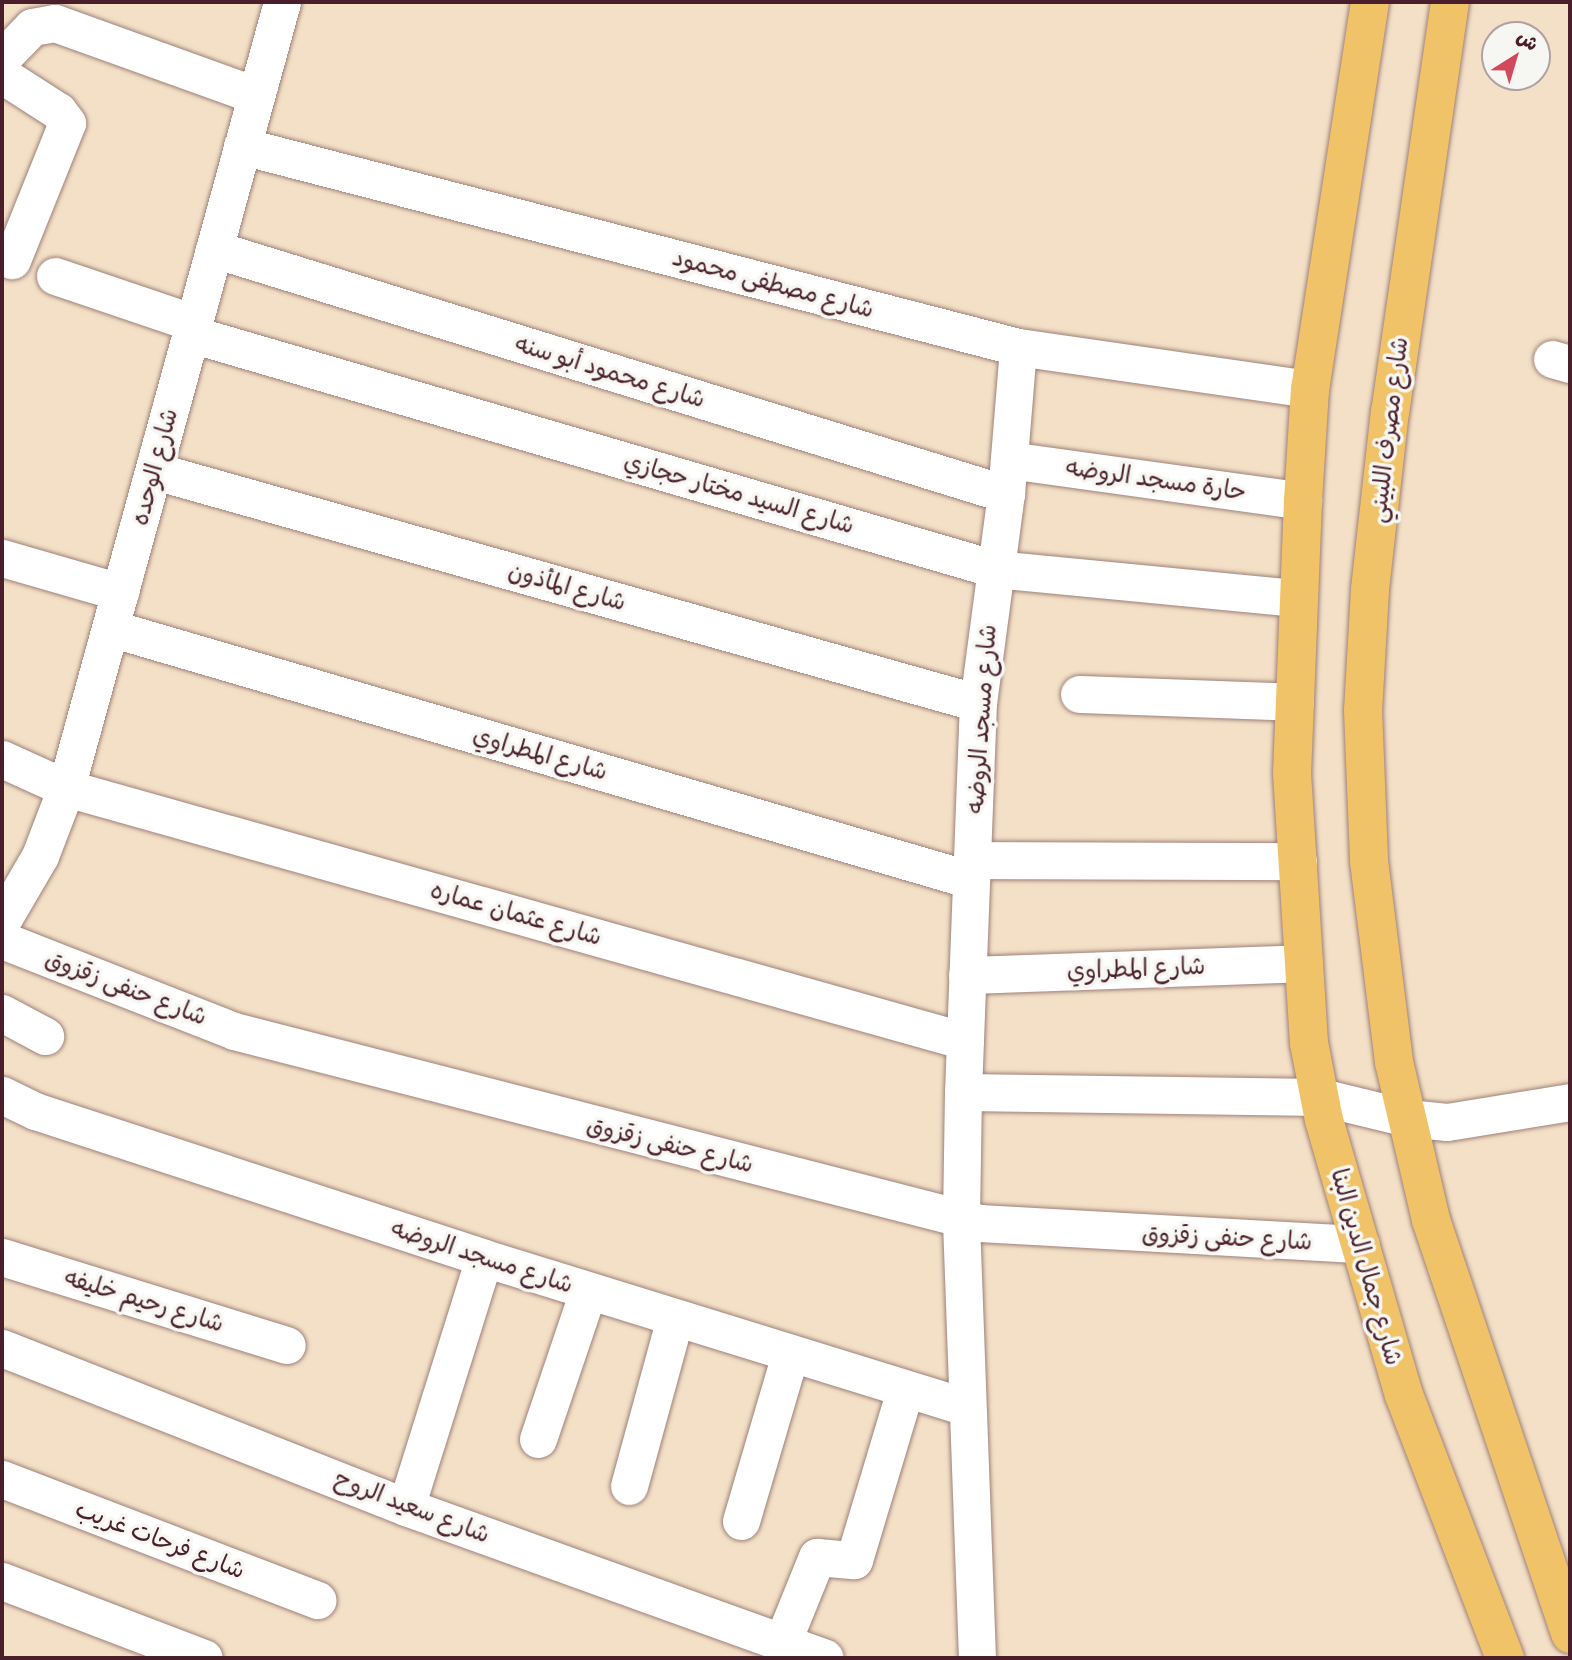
<!DOCTYPE html>
<meta charset="utf-8">
<style>
body{margin:0}
#map{position:relative;width:1572px;height:1660px;overflow:hidden;background:#f4e0c7;font-family:Pangolin,"Playpen Sans Arabic",sans-serif}
div>[style]{position:absolute}
[style*='--x']{left:calc(var(--x)*1px);top:calc(var(--y)*1px);width:calc(var(--w)*1px);rotate:calc(var(--a)*1deg)}
.roads{filter:drop-shadow(0 0 2px #9f8079) drop-shadow(0 0 2px #9f8079)}
.minor>*{height:37px;margin:-18.5px;padding:0 18.5px;transform-origin:18.5px;border-radius:18.5px;background:#fff}
.major>*{height:38px;margin:-19px;padding:0 19px;transform-origin:19px;border-radius:19px;background:#f0c369}
span{translate:-50% -50%;white-space:nowrap;text-align:center;line-height:1.15;-webkit-text-stroke:7px #f6f6f2;paint-order:stroke}
.street-label{font-size:24px;color:#4a1f2b}
.frame{position:absolute;inset:0;border:4px solid #4a1f2b;pointer-events:none}
.north{position:absolute;left:1481px;top:21px;width:70px;height:70px;box-sizing:border-box;background:#f6f6f2;border:2px solid #b1a0a2;border-radius:50%;rotate:37deg;font-size:19px;font-weight:700;line-height:28px;text-align:center;color:#4a1f2b}
.north::after{content:'';display:block;margin:auto;width:24px;height:32px;background:#d1495b;clip-path:polygon(50% 0,100% 100%,50% 72%,0 100%)}
</style>
<div id="map">
<div class="roads">
<div class="minor">
<div style="--x:2;--y:58;--w:43;--a:-45.9"></div>
<div style="--x:32;--y:27;--w:23;--a:-10"></div>
<div style="--x:55;--y:23;--w:213;--a:19.8"></div>
<div style="--x:2;--y:75;--w:67;--a:32.7"></div>
<div style="--x:58;--y:111;--w:15;--a:53"></div>
<div style="--x:67;--y:123;--w:148;--a:111.9"></div>
<div style="--x:242;--y:146;--w:802;--a:14.52"></div>
<div style="--x:1018;--y:347;--w:295;--a:8.2"></div>
<div style="--x:214;--y:249;--w:829;--a:17.19"></div>
<div style="--x:55;--y:276;--w:147;--a:18.7"></div>
<div style="--x:191;--y:334;--w:838;--a:16.29"></div>
<div style="--x:995;--y:569;--w:303;--a:5.5"></div>
<div style="--x:1552;--y:359;--w:19;--a:16"></div>
<div style="--x:1009;--y:460;--w:297;--a:7.9"></div>
<div style="--x:155;--y:471;--w:855;--a:15.74"></div>
<div style="--x:2;--y:558;--w:123;--a:16.1"></div>
<div style="--x:110;--y:628;--w:897;--a:16.31"></div>
<div style="--x:1079;--y:694;--w:216;--a:2.1"></div>
<div style="--x:2;--y:759;--w:70;--a:24.4"></div>
<div style="--x:66;--y:788;--w:934;--a:15.72"></div>
<div style="--x:972;--y:860;--w:326;--a:0.2"></div>
<div style="--x:2;--y:921;--w:75;--a:-59.7"></div>
<div style="--x:40;--y:856;--w:73;--a:-69.1"></div>
<div style="--x:66;--y:788;--w:815;--a:-74.63"></div>
<div style="--x:2;--y:940;--w:249;--a:21.4"></div>
<div style="--x:234;--y:1031;--w:770;--a:14.43"></div>
<div style="--x:980;--y:1223;--w:381;--a:3.2"></div>
<div style="--x:967;--y:975;--w:337;--a:-2"></div>
<div style="--x:2;--y:1013;--w:49;--a:28.1"></div>
<div style="--x:963;--y:1092;--w:358;--a:0.8"></div>
<div style="--x:1321;--y:1097;--w:89;--a:13.7"></div>
<div style="--x:1407;--y:1118;--w:40;--a:5.7"></div>
<div style="--x:1447;--y:1122;--w:125;--a:-9.2"></div>
<div style="--x:2;--y:1095;--w:37;--a:26"></div>
<div style="--x:35;--y:1111;--w:472;--a:18.1"></div>
<div style="--x:484;--y:1258;--w:505;--a:17.18"></div>
<div style="--x:2;--y:1257;--w:298;--a:17.2"></div>
<div style="--x:2;--y:1348;--w:434;--a:21.5"></div>
<div style="--x:406;--y:1507;--w:445;--a:19.8"></div>
<div style="--x:538;--y:1439;--w:156;--a:-71.3"></div>
<div style="--x:2;--y:1479;--w:338;--a:21"></div>
<div style="--x:629;--y:1486;--w:174;--a:-74.7"></div>
<div style="--x:406;--y:1507;--w:261;--a:-72.6"></div>
<div style="--x:741;--y:1521;--w:174;--a:-73.6"></div>
<div style="--x:2;--y:1581;--w:216;--a:20.9"></div>
<div style="--x:782;--y:1643;--w:93;--a:-67.9"></div>
<div style="--x:817;--y:1557;--w:37;--a:5"></div>
<div style="--x:854;--y:1560;--w:177;--a:-73.3"></div>
<div style="--x:977;--y:1658;--w:439;--a:-92.1"></div>
<div style="--x:961;--y:1219;--w:127;--a:-89.1"></div>
<div style="--x:963;--y:1092;--w:389;--a:-87.8"></div>
<div style="--x:978;--y:703;--w:211;--a:-82.4"></div>
<div style="--x:1006;--y:494;--w:147;--a:-85.3"></div>
</div>
<div class="major">
<div style="--x:1370;--y:2;--w:392;--a:98.8"></div>
<div style="--x:1310;--y:389;--w:112;--a:93.6"></div>
<div style="--x:1303;--y:501;--w:272;--a:92.3"></div>
<div style="--x:1292;--y:773;--w:271;--a:86.4"></div>
<div style="--x:1309;--y:1043;--w:78;--a:79"></div>
<div style="--x:1324;--y:1120;--w:286;--a:73.8"></div>
<div style="--x:1404;--y:1395;--w:282;--a:69"></div>
<div style="--x:1450;--y:2;--w:413;--a:98.3"></div>
<div style="--x:1390;--y:411;--w:180;--a:96.4"></div>
<div style="--x:1370;--y:590;--w:120;--a:93.3"></div>
<div style="--x:1363;--y:710;--w:151;--a:87.7"></div>
<div style="--x:1369;--y:861;--w:203;--a:82.9"></div>
<div style="--x:1394;--y:1062;--w:162;--a:76.8"></div>
<div style="--x:1431;--y:1220;--w:437;--a:71.4"></div>
</div>
</div>
<div class="street-label">
<span style="left:773px;top:284px;rotate:15deg">شارع مصطفى محمود</span>
<span style="left:610px;top:372px;rotate:17deg">شارع محمود أبو سنه</span>
<span style="left:1389px;top:430px;rotate:-83deg">شارع مصرف اللبيني</span>
<span style="left:155px;top:467px;rotate:-75deg">شارع الوحده</span>
<span style="left:1156px;top:480px;rotate:8deg">حارة مسجد الروضه</span>
<span style="left:739px;top:494px;rotate:16deg">شارع السيد مختار حجازي</span>
<span style="left:567px;top:587px;rotate:16deg">شارع المأذون</span>
<span style="left:982px;top:719px;rotate:-86deg">شارع مسجد الروضه</span>
<span style="left:540px;top:754px;rotate:16deg">شارع المطراوي</span>
<span style="left:516px;top:914px;rotate:16deg">شارع عثمان عماره</span>
<span style="left:1136px;top:969px;rotate:-2deg">شارع المطراوي</span>
<span style="left:126px;top:988px;rotate:21deg">شارع حنفى زقزوق</span>
<span style="left:670px;top:1145px;rotate:14deg">شارع حنفى زقزوق</span>
<span style="left:1227px;top:1238px;rotate:3deg">شارع حنفى زقزوق</span>
<span style="left:482px;top:1257px;rotate:18deg">شارع مسجد الروضه</span>
<span style="left:1366px;top:1267px;rotate:74deg">شارع جمال الدين البنا</span>
<span style="left:144px;top:1301px;rotate:17deg">شارع رحيم خليفه</span>
<span style="left:412px;top:1507px;rotate:21deg">شارع سعيد الروح</span>
<span style="left:160px;top:1540px;rotate:21deg">شارع فرحات غريب</span>
</div>
<div class="frame"></div>
<div class="north">ش</div>
</div>
